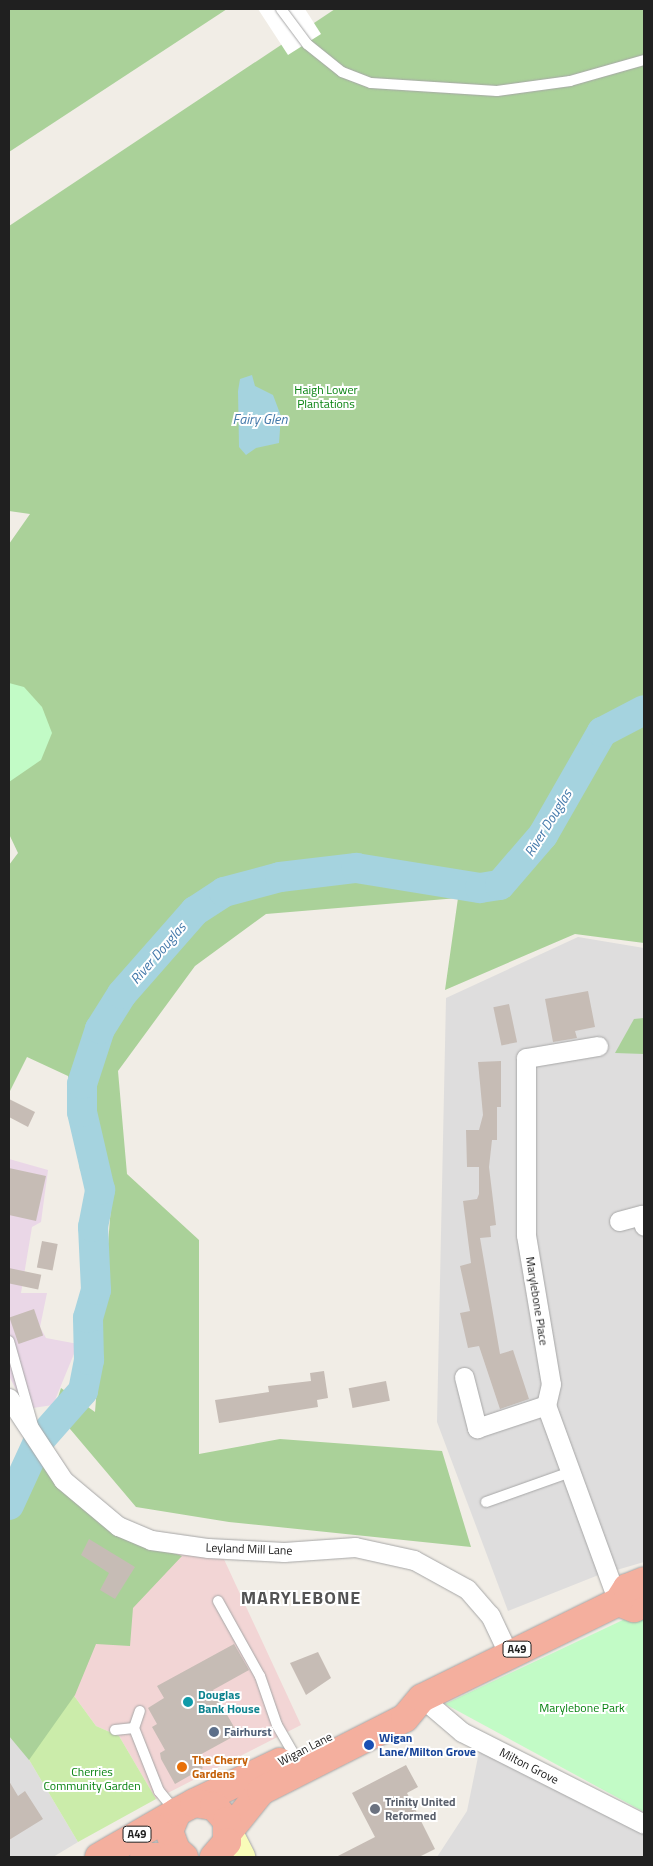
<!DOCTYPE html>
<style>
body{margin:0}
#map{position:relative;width:653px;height:1866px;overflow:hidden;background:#f1ede6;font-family:"Titillium Web",sans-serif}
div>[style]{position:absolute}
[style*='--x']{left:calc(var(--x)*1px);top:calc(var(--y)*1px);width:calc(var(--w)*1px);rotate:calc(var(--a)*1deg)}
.residential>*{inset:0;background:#dedddd}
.commercial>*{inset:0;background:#f2d5d5}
.industrial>*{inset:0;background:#ead7e7}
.grass>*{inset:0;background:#cbecaa}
.forest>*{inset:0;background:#aad199}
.park>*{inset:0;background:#c2fbc6}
.water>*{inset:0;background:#a5d3df}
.pier>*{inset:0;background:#fff}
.river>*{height:30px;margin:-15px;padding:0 15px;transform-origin:15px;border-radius:15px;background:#a5d3df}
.building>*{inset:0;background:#c6bcb5;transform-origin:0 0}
.roads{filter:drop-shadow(0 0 1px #a7a7a7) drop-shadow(0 0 1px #a7a7a7)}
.service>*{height:10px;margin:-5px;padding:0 5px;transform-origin:5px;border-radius:5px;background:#fff}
.minor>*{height:19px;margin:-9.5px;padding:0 9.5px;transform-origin:9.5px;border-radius:9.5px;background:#fff}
.secondary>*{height:28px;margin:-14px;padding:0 14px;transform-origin:14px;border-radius:14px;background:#f9fcb9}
.trunk>*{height:28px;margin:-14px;padding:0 14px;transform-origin:14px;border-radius:14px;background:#f4af9e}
.dots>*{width:14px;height:14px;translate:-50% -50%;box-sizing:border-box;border:2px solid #fff;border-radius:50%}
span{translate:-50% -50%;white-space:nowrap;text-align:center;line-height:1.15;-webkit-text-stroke:4px #fff;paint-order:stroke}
.shield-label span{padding:1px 4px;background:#fff;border:1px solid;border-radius:4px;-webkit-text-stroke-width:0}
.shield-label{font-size:11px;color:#202020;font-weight:700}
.park-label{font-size:12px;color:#088311}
.street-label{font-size:12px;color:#202020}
.culture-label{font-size:12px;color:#0d838f;font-weight:700}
.left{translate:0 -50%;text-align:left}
.service-label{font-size:12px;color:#4e5e75;font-weight:700}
.transit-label{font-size:12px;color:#164399;font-weight:700}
.food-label{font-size:12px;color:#c56008;font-weight:700}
.worship-label{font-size:12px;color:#5b616d;font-weight:700}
.water-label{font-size:14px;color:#457aab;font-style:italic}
.district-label{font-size:18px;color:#535353;font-weight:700;letter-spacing:1px}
.frame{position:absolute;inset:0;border:10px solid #202020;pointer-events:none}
</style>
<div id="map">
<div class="residential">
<div style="clip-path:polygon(578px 937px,644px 948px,644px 1562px,596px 1576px,508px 1611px,437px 1422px,446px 998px)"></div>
<div style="clip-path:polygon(9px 1726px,78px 1842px,53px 1857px,9px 1857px)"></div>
<div style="clip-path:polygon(480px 1747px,644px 1831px,644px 1857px,437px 1857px,467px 1811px)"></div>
</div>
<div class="commercial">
<div style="clip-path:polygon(161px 1553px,222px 1555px,301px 1725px,156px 1799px,119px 1736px,96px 1726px,45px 1656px)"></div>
</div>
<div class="industrial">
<div style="clip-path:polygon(9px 1159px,48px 1170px,41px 1222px,32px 1227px,21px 1293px,47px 1293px,40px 1327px,46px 1338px,78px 1344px,53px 1405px,26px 1409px,9px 1376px)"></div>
</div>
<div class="grass">
<div style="clip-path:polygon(45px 1656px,96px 1726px,119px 1736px,156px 1799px,78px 1842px,9px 1726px,9px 1683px)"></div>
</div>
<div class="forest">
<div style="clip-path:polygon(9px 9px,227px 9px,9px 152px)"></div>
<div style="clip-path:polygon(335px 9px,644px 9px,644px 943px,575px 934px,445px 990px,458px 898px,266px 914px,195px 966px,118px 1071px,127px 1174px,199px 1240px,199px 1454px,280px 1439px,442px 1451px,471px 1547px,229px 1522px,136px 1507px,54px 1410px,61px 1388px,95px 1412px,111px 1206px,80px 1170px,68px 1076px,27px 1057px,9px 1093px,9px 865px,18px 853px,9px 834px,9px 544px,30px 514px,9px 511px,9px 226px)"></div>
<div style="clip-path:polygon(644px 1018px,644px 1054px,615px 1053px,634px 1019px)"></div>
<div style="clip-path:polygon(44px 1460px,117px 1533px,182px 1556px,133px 1608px,130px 1646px,96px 1644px,75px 1695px,29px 1760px,9px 1736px,9px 1504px)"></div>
</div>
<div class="park">
<div style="clip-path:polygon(9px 683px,24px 687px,42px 707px,52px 733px,41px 760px,9px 782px)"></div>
<div style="clip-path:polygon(644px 1610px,644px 1812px,445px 1704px)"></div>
</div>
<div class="water">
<div style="clip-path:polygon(252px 375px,255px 386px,273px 395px,281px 416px,279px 443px,256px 448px,246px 455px,239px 447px,238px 391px,240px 379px)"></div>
</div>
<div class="pier">
<div style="clip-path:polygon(258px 9px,305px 9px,321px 34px,288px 55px)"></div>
</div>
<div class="river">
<div style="--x:9;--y:1505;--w:69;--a:-65.3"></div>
<div style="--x:38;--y:1442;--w:68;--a:-48.6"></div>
<div style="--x:83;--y:1391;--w:32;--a:-79"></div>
<div style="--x:89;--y:1360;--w:42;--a:-91.4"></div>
<div style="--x:88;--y:1318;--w:29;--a:-74"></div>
<div style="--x:96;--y:1290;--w:63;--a:-92.7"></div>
<div style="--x:93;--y:1227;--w:38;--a:-79"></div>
<div style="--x:100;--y:1190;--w:80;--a:-103"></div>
<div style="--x:82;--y:1112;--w:28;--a:-90"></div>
<div style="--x:82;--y:1084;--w:58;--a:-71.9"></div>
<div style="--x:100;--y:1029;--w:41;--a:-57.8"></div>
<div style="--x:122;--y:994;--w:111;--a:-48.7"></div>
<div style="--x:195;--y:911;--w:35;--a:-33"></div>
<div style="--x:224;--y:892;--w:58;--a:-15"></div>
<div style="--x:280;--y:877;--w:77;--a:-6.8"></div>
<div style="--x:356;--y:868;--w:126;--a:9.2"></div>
<div style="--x:480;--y:888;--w:20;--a:-9"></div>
<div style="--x:500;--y:885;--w:66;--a:-49.3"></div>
<div style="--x:543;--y:835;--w:119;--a:-60.2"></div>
<div style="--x:602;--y:732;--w:47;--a:-27.6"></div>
</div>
<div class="building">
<div style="clip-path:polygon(588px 991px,595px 1027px,575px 1031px,577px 1038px,553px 1042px,545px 999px)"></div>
<div style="left:509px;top:1004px;width:39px;height:16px;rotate:78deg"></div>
<div style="clip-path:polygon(501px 1061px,501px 1107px,497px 1107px,497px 1140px,492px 1140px,489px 1167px,496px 1225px,490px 1226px,491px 1237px,480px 1238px,500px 1354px,513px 1350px,529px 1399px,500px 1409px,479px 1346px,468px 1348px,460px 1313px,470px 1311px,460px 1266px,471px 1263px,463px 1201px,477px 1199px,479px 1194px,479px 1167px,467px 1167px,466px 1130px,479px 1130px,483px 1115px,478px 1062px)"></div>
<div style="clip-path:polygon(9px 1099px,35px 1112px,28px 1127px,9px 1117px)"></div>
<div style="clip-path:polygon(9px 1168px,46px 1176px,36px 1221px,9px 1215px)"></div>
<div style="left:42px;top:1241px;width:16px;height:27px;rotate:11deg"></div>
<div style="left:9px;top:1268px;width:33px;height:15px;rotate:12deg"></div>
<div style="left:34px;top:1309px;width:28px;height:26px;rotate:71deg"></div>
<div style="clip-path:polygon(324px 1371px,328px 1398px,317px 1400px,318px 1407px,219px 1423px,215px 1400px,269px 1392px,268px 1386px,311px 1381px,310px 1373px)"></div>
<div style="left:386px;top:1381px;width:20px;height:38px;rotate:79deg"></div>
<div style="clip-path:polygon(89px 1539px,135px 1567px,115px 1599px,100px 1590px,109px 1573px,81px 1555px)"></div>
<div style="clip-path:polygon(234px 1644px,249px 1670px,213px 1690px,238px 1734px,196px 1757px,203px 1768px,175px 1784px,161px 1759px,160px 1753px,165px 1750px,152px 1727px,157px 1724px,148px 1708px,164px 1698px,157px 1686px)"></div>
<div style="clip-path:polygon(318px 1652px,331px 1678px,306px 1695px,290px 1663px)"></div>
<div style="clip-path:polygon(406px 1765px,418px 1787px,407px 1793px,435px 1849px,419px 1857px,336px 1857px,375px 1837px,352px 1793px)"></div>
<div style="clip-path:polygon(9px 1781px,18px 1796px,25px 1791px,43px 1819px,9px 1840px)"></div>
</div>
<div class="roads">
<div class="service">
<div style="--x:281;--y:9;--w:44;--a:53.4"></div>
<div style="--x:307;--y:44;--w:45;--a:38.7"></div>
<div style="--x:342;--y:72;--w:31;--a:21"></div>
<div style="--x:371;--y:83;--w:126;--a:3.6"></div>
<div style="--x:497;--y:91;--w:74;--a:-7.8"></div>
<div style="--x:570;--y:81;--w:77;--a:-15.8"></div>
<div style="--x:9;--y:1341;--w:88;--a:74.2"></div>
<div style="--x:486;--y:1502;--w:87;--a:-19.5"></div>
<div style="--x:218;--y:1601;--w:86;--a:60.8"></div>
<div style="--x:260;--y:1676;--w:52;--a:70.9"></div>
<div style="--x:277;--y:1725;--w:34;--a:60"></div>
<div style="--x:134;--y:1728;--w:18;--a:-71"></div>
<div style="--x:115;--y:1730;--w:19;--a:-6"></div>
<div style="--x:134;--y:1728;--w:68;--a:68.4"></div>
<div style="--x:159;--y:1791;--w:27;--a:51"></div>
</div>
<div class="minor">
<div style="--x:598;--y:1046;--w:73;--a:170.5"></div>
<div style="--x:526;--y:1058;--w:177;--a:90"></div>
<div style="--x:526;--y:1235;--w:151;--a:80.5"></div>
<div style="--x:551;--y:1384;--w:22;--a:103"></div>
<div style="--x:546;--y:1405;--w:210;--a:69.9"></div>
<div style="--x:619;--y:1221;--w:24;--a:-15"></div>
<div style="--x:642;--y:1215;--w:11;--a:80"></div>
<div style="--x:464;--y:1377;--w:53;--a:75.7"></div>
<div style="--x:477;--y:1428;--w:73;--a:-18.4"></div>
<div style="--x:9;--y:1398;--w:98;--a:56.6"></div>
<div style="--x:63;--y:1480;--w:72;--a:39.9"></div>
<div style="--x:118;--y:1526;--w:36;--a:23"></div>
<div style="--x:151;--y:1540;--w:58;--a:8"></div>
<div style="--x:208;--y:1548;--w:76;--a:3"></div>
<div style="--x:284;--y:1552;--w:71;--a:-4"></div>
<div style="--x:355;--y:1547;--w:60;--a:12.4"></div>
<div style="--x:414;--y:1560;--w:60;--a:28.7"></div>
<div style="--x:467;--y:1589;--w:35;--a:49"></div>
<div style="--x:490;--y:1615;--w:42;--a:64.7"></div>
<div style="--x:422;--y:1698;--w:52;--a:40.4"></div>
<div style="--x:462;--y:1732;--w:204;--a:26.8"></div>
</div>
<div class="secondary">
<div style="--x:229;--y:1833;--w:27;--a:63"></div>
</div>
<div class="trunk">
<div style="--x:618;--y:1602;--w:17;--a:21"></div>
<div style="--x:634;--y:1608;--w:11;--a:-22"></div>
<div style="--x:194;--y:1803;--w:95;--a:-25.5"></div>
<div style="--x:229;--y:1831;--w:51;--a:-51.3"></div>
<div style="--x:261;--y:1791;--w:161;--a:-26.9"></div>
<div style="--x:405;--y:1718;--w:26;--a:-50"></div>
<div style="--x:422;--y:1698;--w:218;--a:-26.1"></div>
<div style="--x:618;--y:1602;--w:17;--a:-57"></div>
<div style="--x:627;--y:1588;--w:18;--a:-22"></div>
<div style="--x:99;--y:1857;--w:90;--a:-30"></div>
<div style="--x:144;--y:1857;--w:19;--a:0"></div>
<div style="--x:184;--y:1857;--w:11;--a:-139"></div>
<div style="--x:176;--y:1850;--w:20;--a:-110"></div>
<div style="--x:169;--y:1831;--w:21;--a:-67"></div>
<div style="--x:177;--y:1812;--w:19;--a:-28"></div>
<div style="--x:194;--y:1803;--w:20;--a:9"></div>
<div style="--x:214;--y:1806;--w:20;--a:49"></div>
<div style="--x:227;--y:1821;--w:21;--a:90"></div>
<div style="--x:227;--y:1842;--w:20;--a:131"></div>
</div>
</div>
<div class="dots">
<div style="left:188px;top:1702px;background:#0f9aa8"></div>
<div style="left:214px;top:1732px;background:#5c6f8a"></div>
<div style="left:369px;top:1745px;background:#1a4fb4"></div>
<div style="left:182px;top:1767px;background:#e8710a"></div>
<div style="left:375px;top:1809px;background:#6b7280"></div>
</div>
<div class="shield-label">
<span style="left:517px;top:1649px">A49</span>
<span style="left:137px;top:1834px">A49</span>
</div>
<div class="park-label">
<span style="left:326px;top:397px">Haigh Lower<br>Plantations</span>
<span style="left:582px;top:1708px">Marylebone Park</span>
<span style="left:92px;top:1779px">Cherries<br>Community Garden</span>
</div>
<div class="street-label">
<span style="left:537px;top:1301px;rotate:81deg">Marylebone Place</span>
<span style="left:249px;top:1549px;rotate:2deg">Leyland Mill Lane</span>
<span style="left:305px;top:1749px;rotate:-27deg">Wigan Lane</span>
<span style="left:529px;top:1766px;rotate:27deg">Milton Grove</span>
</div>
<div class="culture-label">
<span class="left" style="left:198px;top:1702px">Douglas<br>Bank House</span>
</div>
<div class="service-label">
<span class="left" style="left:224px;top:1732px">Fairhurst</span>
</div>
<div class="transit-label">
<span class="left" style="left:379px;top:1745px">Wigan<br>Lane/Milton Grove</span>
</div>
<div class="food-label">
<span class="left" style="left:192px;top:1767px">The Cherry<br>Gardens</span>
</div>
<div class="worship-label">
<span class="left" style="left:385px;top:1809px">Trinity United<br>Reformed</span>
</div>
<div class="water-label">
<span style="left:260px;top:419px">Fairy Glen</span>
<span style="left:548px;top:823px;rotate:-58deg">River Douglas</span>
<span style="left:158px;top:953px;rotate:-49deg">River Douglas</span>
</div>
<div class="district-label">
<span style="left:301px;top:1598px">MARYLEBONE</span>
</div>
<div class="frame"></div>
</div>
